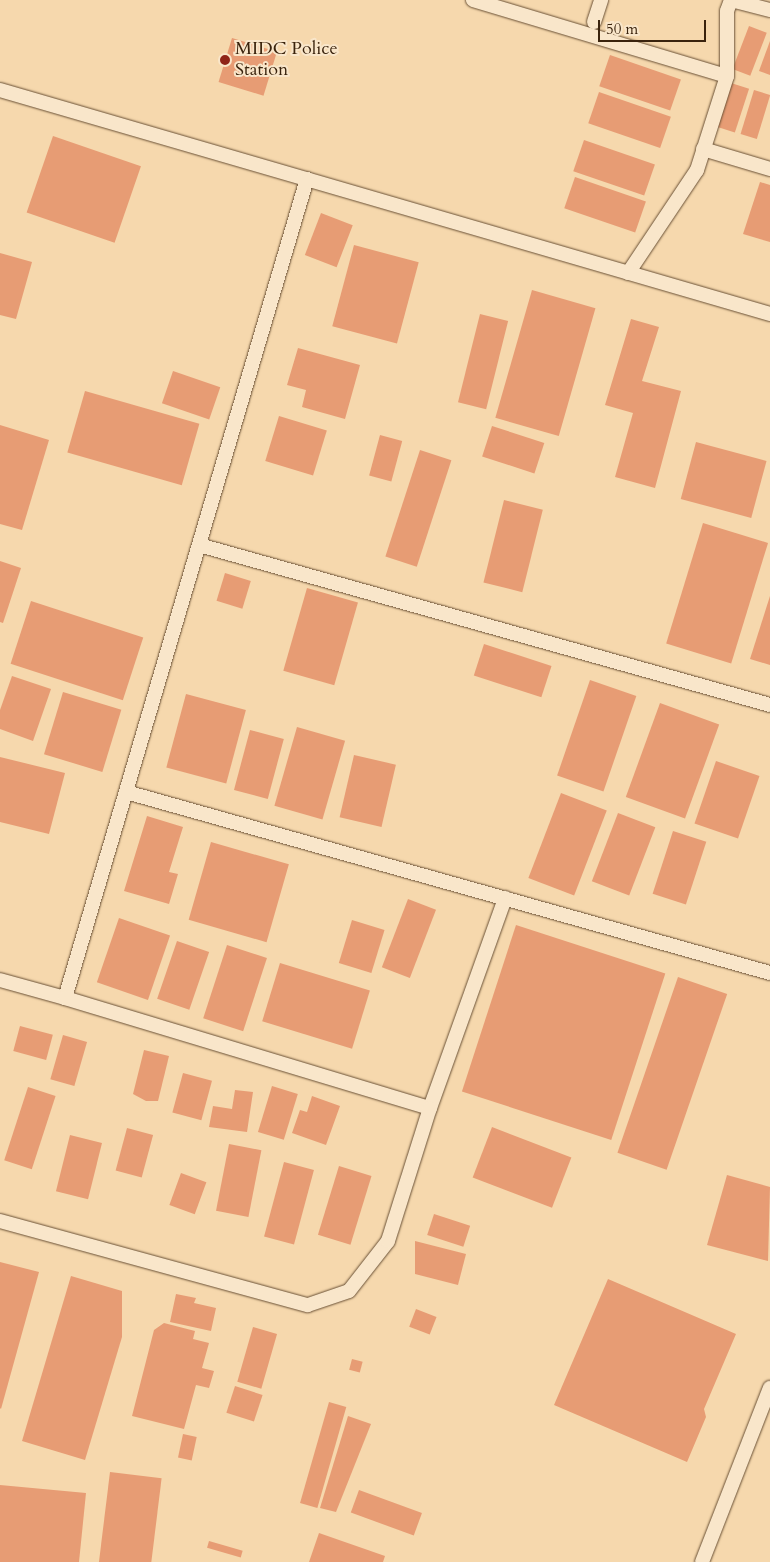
<!DOCTYPE html>
<style>
body{margin:0}
#map{position:relative;width:770px;height:1562px;overflow:hidden;background:#f6d8ad;font-family:Cardo,serif}
div>[style]{position:absolute}
[style*='--x']{left:calc(var(--x)*1px);top:calc(var(--y)*1px);width:calc(var(--w)*1px);rotate:calc(var(--a)*1deg)}
.building>*{inset:0;background:#e79c74;transform-origin:0 0}
.roads{filter:drop-shadow(0 0 1px #695035) drop-shadow(0 0 1px #695035)}
.street>*{height:14px;margin:-7px;padding:0 7px;transform-origin:7px;border-radius:7px;background:#f9e6ca}
.dots>*{width:14px;height:14px;translate:-50% -50%;box-sizing:border-box;border:2px solid #f9e6ca;border-radius:50%}
span{translate:-50% -50%;white-space:nowrap;text-align:center;line-height:1.15;-webkit-text-stroke:4px #f9e6ca;paint-order:stroke}
.poi-label{font-size:18px;color:#3a230d}
.left{translate:0 -50%;text-align:left}
.scale{position:absolute;left:598px;top:20px;width:108px;height:22px;box-sizing:border-box;border:2px solid #3a230d;border-top:0;padding-left:6px;font-size:15px;line-height:18px;white-space:nowrap;color:#3a230d;-webkit-text-stroke:4px #f9e6ca;paint-order:stroke}
</style>
<div id="map">
<div class="building">
<div style="left:749px;top:26px;width:19px;height:46px;rotate:21deg"></div>
<div style="left:232px;top:38px;width:47px;height:46px;rotate:17deg"></div>
<div style="clip-path:polygon(770px 41px,770px 75px,759px 71px)"></div>
<div style="left:610px;top:55px;width:75px;height:33px;rotate:19deg"></div>
<div style="left:731px;top:83px;width:19px;height:46px;rotate:18deg"></div>
<div style="left:754px;top:90px;width:17px;height:46px;rotate:17deg"></div>
<div style="left:599px;top:92px;width:76px;height:33px;rotate:19deg"></div>
<div style="left:53px;top:136px;width:93px;height:81px;rotate:19deg"></div>
<div style="left:584px;top:140px;width:75px;height:33px;rotate:19deg"></div>
<div style="left:575px;top:177px;width:75px;height:33px;rotate:19deg"></div>
<div style="clip-path:polygon(760px 182px,770px 185px,770px 242px,743px 234px)"></div>
<div style="left:321px;top:213px;width:34px;height:45px;rotate:21deg"></div>
<div style="left:354px;top:245px;width:67px;height:84px;rotate:15deg"></div>
<div style="clip-path:polygon(0 253px,32px 262px,16px 319px,0 315px)"></div>
<div style="left:532px;top:290px;width:66px;height:133px;rotate:16deg"></div>
<div style="left:480px;top:314px;width:29px;height:91px;rotate:14deg"></div>
<div style="clip-path:polygon(631px 319px,659px 327px,642px 381px,681px 391px,655px 488px,615px 477px,633px 413px,605px 405px)"></div>
<div style="clip-path:polygon(298px 348px,360px 365px,345px 419px,302px 407px,306px 390px,287px 385px)"></div>
<div style="left:173px;top:371px;width:50px;height:34px;rotate:19deg"></div>
<div style="left:85px;top:391px;width:119px;height:64px;rotate:16deg"></div>
<div style="left:279px;top:416px;width:50px;height:47px;rotate:17deg"></div>
<div style="clip-path:polygon(0 425px,49px 440px,22px 530px,0 524px)"></div>
<div style="left:492px;top:426px;width:55px;height:32px;rotate:18deg"></div>
<div style="left:380px;top:435px;width:23px;height:42px;rotate:15deg"></div>
<div style="left:696px;top:442px;width:73px;height:59px;rotate:15deg"></div>
<div style="left:420px;top:450px;width:33px;height:112px;rotate:18deg"></div>
<div style="left:504px;top:500px;width:40px;height:85px;rotate:14deg"></div>
<div style="left:703px;top:523px;width:68px;height:126px;rotate:17deg"></div>
<div style="clip-path:polygon(0 561px,21px 568px,3px 623px,0 622px)"></div>
<div style="left:225px;top:573px;width:27px;height:29px;rotate:17deg"></div>
<div style="left:307px;top:588px;width:53px;height:86px;rotate:16deg"></div>
<div style="clip-path:polygon(770px 596px,770px 665px,750px 659px)"></div>
<div style="left:31px;top:601px;width:118px;height:66px;rotate:18deg"></div>
<div style="left:484px;top:644px;width:71px;height:33px;rotate:18deg"></div>
<div style="clip-path:polygon(12px 676px,51px 689px,33px 741px,0 729px,0 710px)"></div>
<div style="left:590px;top:680px;width:49px;height:101px;rotate:19deg"></div>
<div style="left:63px;top:692px;width:61px;height:65px;rotate:17deg"></div>
<div style="left:186px;top:694px;width:62px;height:76px;rotate:15deg"></div>
<div style="left:660px;top:703px;width:63px;height:100px;rotate:20deg"></div>
<div style="left:297px;top:727px;width:50px;height:82px;rotate:16deg"></div>
<div style="left:250px;top:730px;width:35px;height:62px;rotate:15deg"></div>
<div style="left:354px;top:755px;width:43px;height:64px;rotate:13deg"></div>
<div style="clip-path:polygon(0 757px,65px 773px,49px 834px,0 822px)"></div>
<div style="left:716px;top:761px;width:46px;height:66px;rotate:19deg"></div>
<div style="left:561px;top:793px;width:49px;height:91px;rotate:21deg"></div>
<div style="left:618px;top:813px;width:40px;height:73px;rotate:21deg"></div>
<div style="clip-path:polygon(147px 816px,183px 827px,169px 872px,178px 874px,169px 904px,124px 891px)"></div>
<div style="left:673px;top:831px;width:35px;height:66px;rotate:18deg"></div>
<div style="left:211px;top:842px;width:81px;height:81px;rotate:16deg"></div>
<div style="left:408px;top:899px;width:30px;height:73px;rotate:21deg"></div>
<div style="left:119px;top:918px;width:54px;height:68px;rotate:19deg"></div>
<div style="left:352px;top:920px;width:34px;height:45px;rotate:17deg"></div>
<div style="left:516px;top:925px;width:157px;height:175px;rotate:18deg"></div>
<div style="left:177px;top:941px;width:34px;height:61px;rotate:19deg"></div>
<div style="left:227px;top:945px;width:42px;height:77px;rotate:18deg"></div>
<div style="left:280px;top:963px;width:94px;height:61px;rotate:17deg"></div>
<div style="left:678px;top:977px;width:52px;height:186px;rotate:19deg"></div>
<div style="left:20px;top:1026px;width:34px;height:26px;rotate:15deg"></div>
<div style="left:63px;top:1035px;width:25px;height:46px;rotate:16deg"></div>
<div style="clip-path:polygon(144px 1050px,169px 1056px,158px 1101px,146px 1101px,133px 1094px)"></div>
<div style="left:183px;top:1073px;width:30px;height:41px;rotate:15deg"></div>
<div style="left:272px;top:1086px;width:27px;height:48px;rotate:17deg"></div>
<div style="left:28px;top:1087px;width:29px;height:77px;rotate:18deg"></div>
<div style="clip-path:polygon(235px 1090px,253px 1092px,247px 1132px,209px 1127px,213px 1106px,232px 1109px)"></div>
<div style="clip-path:polygon(312px 1096px,340px 1106px,326px 1145px,292px 1133px,300px 1110px,307px 1112px)"></div>
<div style="left:492px;top:1127px;width:85px;height:54px;rotate:21deg"></div>
<div style="left:127px;top:1128px;width:27px;height:44px;rotate:15deg"></div>
<div style="left:70px;top:1135px;width:33px;height:58px;rotate:14deg"></div>
<div style="left:229px;top:1144px;width:33px;height:68px;rotate:11deg"></div>
<div style="left:284px;top:1162px;width:31px;height:77px;rotate:15deg"></div>
<div style="left:339px;top:1166px;width:34px;height:72px;rotate:17deg"></div>
<div style="left:181px;top:1173px;width:27px;height:34px;rotate:20deg"></div>
<div style="clip-path:polygon(727px 1175px,770px 1187px,768px 1261px,707px 1245px)"></div>
<div style="left:434px;top:1214px;width:38px;height:22px;rotate:18deg"></div>
<div style="clip-path:polygon(415px 1241px,466px 1254px,458px 1285px,415px 1274px)"></div>
<div style="clip-path:polygon(0 1262px,39px 1272px,1px 1409px,0 1408px)"></div>
<div style="clip-path:polygon(71px 1276px,122px 1291px,122px 1337px,85px 1460px,22px 1441px)"></div>
<div style="clip-path:polygon(608px 1279px,736px 1334px,704px 1409px,706px 1417px,687px 1462px,554px 1405px)"></div>
<div style="clip-path:polygon(176px 1294px,196px 1298px,194px 1303px,216px 1308px,211px 1331px,170px 1322px)"></div>
<div style="left:416px;top:1309px;width:22px;height:19px;rotate:21deg"></div>
<div style="clip-path:polygon(164px 1323px,195px 1331px,193px 1339px,209px 1343px,202px 1368px,214px 1371px,209px 1388px,196px 1385px,184px 1429px,132px 1416px,154px 1330px)"></div>
<div style="left:253px;top:1327px;width:25px;height:57px;rotate:16deg"></div>
<div style="left:352px;top:1359px;width:11px;height:11px;rotate:15deg"></div>
<div style="left:235px;top:1386px;width:29px;height:28px;rotate:18deg"></div>
<div style="left:329px;top:1402px;width:18px;height:105px;rotate:16deg"></div>
<div style="clip-path:polygon(348px 1416px,371px 1424px,336px 1512px,320px 1508px)"></div>
<div style="left:183px;top:1434px;width:14px;height:24px;rotate:12deg"></div>
<div style="left:110px;top:1472px;width:52px;height:91px;rotate:7deg"></div>
<div style="clip-path:polygon(0 1485px,86px 1493px,79px 1562px,0 1562px)"></div>
<div style="left:359px;top:1490px;width:67px;height:24px;rotate:20deg"></div>
<div style="clip-path:polygon(319px 1533px,385px 1556px,383px 1562px,309px 1562px)"></div>
<div style="left:209px;top:1541px;width:35px;height:7px;rotate:16deg"></div>
</div>
<div class="roads">
<div class="street">
<div style="--x:473;--y:0;--w:265;--a:16.7"></div>
<div style="--x:727;--y:76;--w:99;--a:107.7"></div>
<div style="--x:697;--y:170;--w:124;--a:123.8"></div>
<div style="--x:731;--y:0;--w:40;--a:14.4"></div>
<div style="--x:594;--y:22;--w:23;--a:-72"></div>
<div style="--x:727;--y:76;--w:65;--a:-90"></div>
<div style="--x:727;--y:11;--w:12;--a:-70"></div>
<div style="--x:0;--y:90;--w:802;--a:16.22"></div>
<div style="--x:703;--y:149;--w:70;--a:16.6"></div>
<div style="--x:199;--y:545;--w:593;--a:15.65"></div>
<div style="--x:126;--y:792;--w:669;--a:15.7"></div>
<div style="--x:0;--y:980;--w:67;--a:15.5"></div>
<div style="--x:65;--y:998;--w:854;--a:-73.54"></div>
<div style="--x:65;--y:998;--w:381;--a:16.8"></div>
<div style="--x:430;--y:1108;--w:223;--a:-70.3"></div>
<div style="--x:0;--y:1221;--w:319;--a:15.3"></div>
<div style="--x:308;--y:1305;--w:43;--a:-18.9"></div>
<div style="--x:349;--y:1291;--w:63;--a:-52"></div>
<div style="--x:388;--y:1241;--w:139;--a:-72.5"></div>
<div style="--x:702;--y:1562;--w:187;--a:-68.7"></div>
</div>
</div>
<div class="dots">
<div style="left:225px;top:60px;background:#8f2418"></div>
</div>
<div class="poi-label">
<span class="left" style="left:235px;top:60px">MIDC Police<br>Station</span>
</div>
<div class="scale">50 m</div>
</div>
